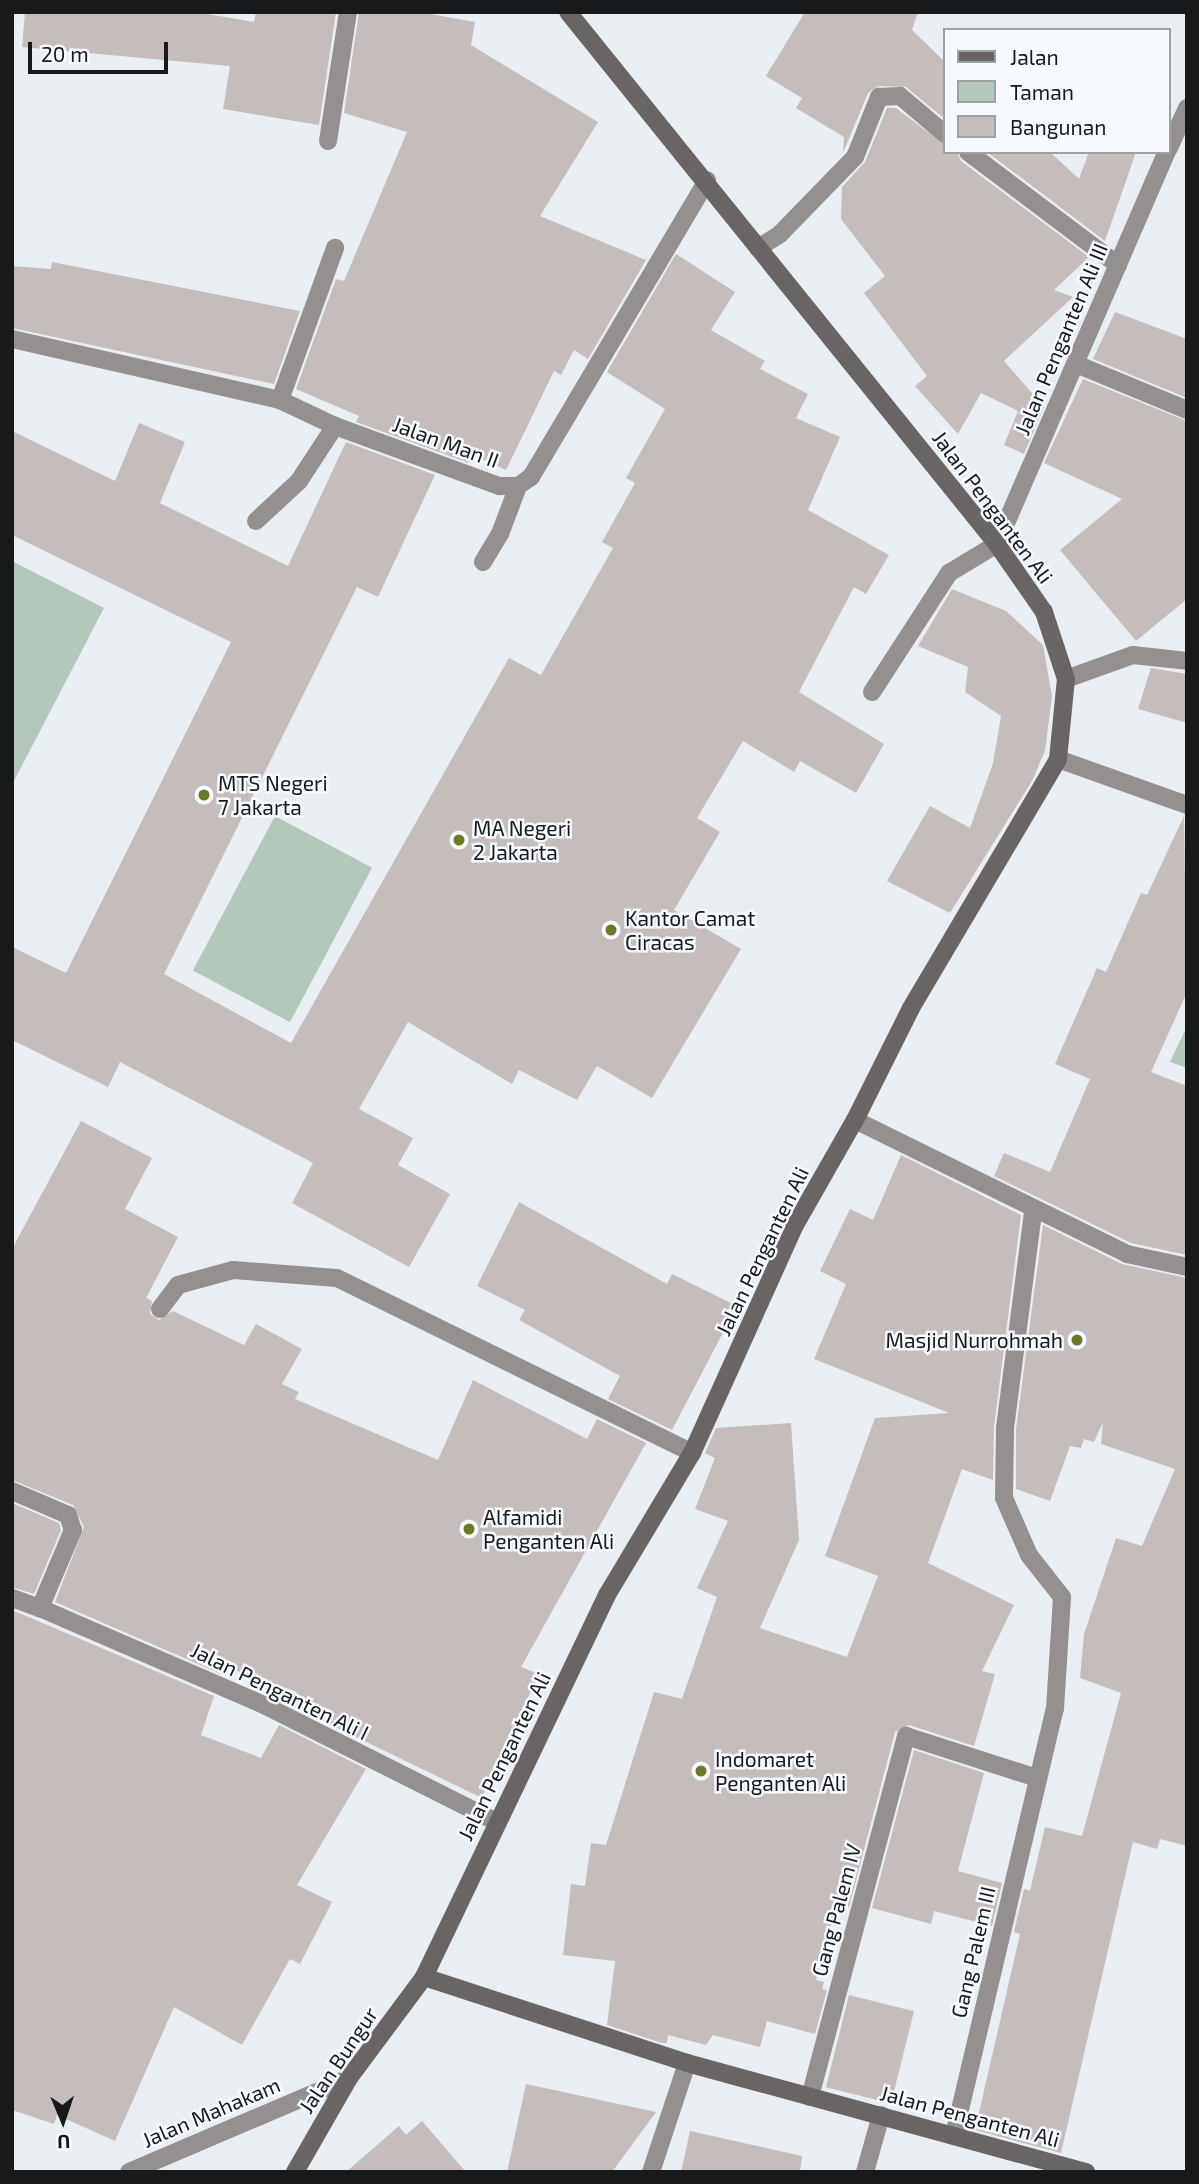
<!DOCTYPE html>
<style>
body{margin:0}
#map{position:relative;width:1199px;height:2184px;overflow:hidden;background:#e9eef3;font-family:"Exo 2",sans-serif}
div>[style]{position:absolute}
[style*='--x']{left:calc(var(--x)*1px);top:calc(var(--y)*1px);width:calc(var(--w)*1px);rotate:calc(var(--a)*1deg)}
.green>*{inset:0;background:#b3c8bb;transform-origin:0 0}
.building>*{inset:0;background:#c4bdbc;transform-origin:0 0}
.street>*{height:18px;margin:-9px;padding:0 9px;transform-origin:9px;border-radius:9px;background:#949090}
.secondary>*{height:18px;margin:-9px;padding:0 9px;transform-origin:9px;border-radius:9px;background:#696564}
.dots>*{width:19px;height:19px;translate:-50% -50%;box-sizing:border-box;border:4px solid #f7fbff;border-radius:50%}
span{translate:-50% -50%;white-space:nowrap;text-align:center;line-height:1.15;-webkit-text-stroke:5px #f7fbff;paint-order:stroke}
.street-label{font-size:21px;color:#17191a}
.poi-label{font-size:21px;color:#17191a}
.left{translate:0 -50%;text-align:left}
.right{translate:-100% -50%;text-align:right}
.frame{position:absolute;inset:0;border:14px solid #17191a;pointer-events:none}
.legend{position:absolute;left:943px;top:28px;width:228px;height:126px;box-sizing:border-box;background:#f7fbff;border:2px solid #9da1a3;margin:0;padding:9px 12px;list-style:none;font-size:21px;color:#17191a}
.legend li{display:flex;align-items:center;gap:14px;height:35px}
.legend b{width:35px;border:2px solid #9da1a3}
.north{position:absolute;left:28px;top:2086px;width:70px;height:70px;-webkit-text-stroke:5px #f7fbff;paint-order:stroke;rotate:178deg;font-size:19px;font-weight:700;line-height:28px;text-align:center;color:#17191a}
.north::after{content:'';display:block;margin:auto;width:24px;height:32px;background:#17191a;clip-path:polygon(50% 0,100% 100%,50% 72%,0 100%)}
.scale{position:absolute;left:28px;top:42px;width:140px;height:32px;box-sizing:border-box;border:4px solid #17191a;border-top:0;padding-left:9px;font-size:21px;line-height:24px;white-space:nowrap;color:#17191a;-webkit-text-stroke:5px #f7fbff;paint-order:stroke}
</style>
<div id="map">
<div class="green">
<div style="clip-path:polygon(12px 561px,104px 608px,14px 781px,12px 780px)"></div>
<div style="left:275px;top:816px;width:110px;height:175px;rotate:28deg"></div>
<div style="clip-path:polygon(1187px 1026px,1187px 1068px,1170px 1062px)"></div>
</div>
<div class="building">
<div style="clip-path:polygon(25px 12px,196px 12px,254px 22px,256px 12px,336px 12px,319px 125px,223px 109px,230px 66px,22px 47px)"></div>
<div style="clip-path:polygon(359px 12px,419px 12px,475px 22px,471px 45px,598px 122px,540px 216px,646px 260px,588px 359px,574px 350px,561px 375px,554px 371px,506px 470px,473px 455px,469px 463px,356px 422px,359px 416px,296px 389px,336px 279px,344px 281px,407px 132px,344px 113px)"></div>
<div style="clip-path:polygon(805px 12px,918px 12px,912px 30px,945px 62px,945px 119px,906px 87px,878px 86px,868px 93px,843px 153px,844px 137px,796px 108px,802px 98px,766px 76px)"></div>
<div style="clip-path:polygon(887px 108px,896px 108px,945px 145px,945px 152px,957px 152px,961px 161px,1089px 257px,1054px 290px,1073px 297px,1004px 361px,1044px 407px,1024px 454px,1004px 445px,1018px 411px,981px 393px,958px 434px,915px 386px,927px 376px,864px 293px,885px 276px,841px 219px,842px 187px,865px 162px)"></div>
<div style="clip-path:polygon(987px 152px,1050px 152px,1079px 179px,1089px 152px,1136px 152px,1105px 241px)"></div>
<div style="clip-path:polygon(676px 254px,735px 292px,711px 330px,765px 361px,760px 369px,808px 394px,796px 418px,840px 437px,808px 510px,889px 555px,866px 594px,854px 587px,799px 692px,884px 744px,856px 793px,800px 761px,794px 772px,743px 741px,697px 818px,720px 832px,674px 910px,741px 949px,652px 1098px,597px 1066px,577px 1100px,519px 1070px,512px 1084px,408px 1022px,359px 1109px,413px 1138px,398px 1165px,450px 1194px,409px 1267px,292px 1203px,313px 1163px,120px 1062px,108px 1087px,12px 1040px,12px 947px,66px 973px,231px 642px,12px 535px,12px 431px,115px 481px,139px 423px,185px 442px,160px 503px,288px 566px,346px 442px,435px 475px,378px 597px,357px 587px,164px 974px,291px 1043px,509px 658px,541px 675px,613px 548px,602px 542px,635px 483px,626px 478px,665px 409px,607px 372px)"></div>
<div style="clip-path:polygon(52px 262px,300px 311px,274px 384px,12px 328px,12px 266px,51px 269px)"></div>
<div style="clip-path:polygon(1115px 312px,1187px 339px,1187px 398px,1093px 359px)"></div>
<div style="clip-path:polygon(1083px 379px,1187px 421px,1187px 599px,1136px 641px,1060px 550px,1122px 499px,1044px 463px)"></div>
<div style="clip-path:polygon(952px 589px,1006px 611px,1043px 645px,1052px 696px,1045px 751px,1032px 781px,950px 913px,887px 881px,930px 806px,970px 828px,993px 763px,1001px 716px,965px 692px,968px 667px,918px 646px)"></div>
<div style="clip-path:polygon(1151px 668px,1187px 674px,1187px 723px,1138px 709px)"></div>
<div style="clip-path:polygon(1184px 816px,1187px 992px,1151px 1072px,1187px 1086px,1187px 1255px,1131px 1243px,994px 1176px,1004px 1153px,1050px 1172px,1090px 1079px,1055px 1064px,1097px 968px,1106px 972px,1141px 893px,1147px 895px)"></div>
<div style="clip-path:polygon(81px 1121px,152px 1158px,125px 1209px,178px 1237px,146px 1298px,152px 1301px,150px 1314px,159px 1320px,173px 1311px,244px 1345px,256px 1324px,302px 1349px,282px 1384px,299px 1392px,295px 1399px,438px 1460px,473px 1380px,587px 1439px,597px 1419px,646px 1443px,521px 1667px,539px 1674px,482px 1798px,290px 1705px,297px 1692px,223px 1666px,221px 1674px,55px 1602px,84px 1527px,73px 1505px,12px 1480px,12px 1249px)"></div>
<div style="clip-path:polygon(901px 1155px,1021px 1215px,994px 1427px,993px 1480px,962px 1469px,928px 1563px,1014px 1605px,982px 1671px,995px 1674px,974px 1746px,909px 1725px,895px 1732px,849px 1907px,837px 1903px,816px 1980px,824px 1982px,822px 1989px,827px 1990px,815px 2034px,767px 2021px,760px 2047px,713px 2035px,706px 2045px,668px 2035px,667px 2043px,662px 2043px,607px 2025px,615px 1961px,563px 1955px,571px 1884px,585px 1886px,591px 1843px,606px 1845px,654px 1692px,682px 1699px,717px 1597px,697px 1588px,728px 1521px,695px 1509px,715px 1458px,705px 1453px,716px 1428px,791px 1423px,799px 1540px,760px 1628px,847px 1657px,878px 1576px,825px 1556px,875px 1418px,949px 1413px,814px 1359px,846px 1284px,820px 1271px,850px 1209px,873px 1220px)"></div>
<div style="clip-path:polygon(519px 1202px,667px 1284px,672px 1274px,737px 1306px,672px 1430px,608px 1399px,620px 1376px,519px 1320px,525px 1310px,477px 1286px)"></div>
<div style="clip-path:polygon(1043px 1225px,1122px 1264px,1187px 1278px,1187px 1846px,1160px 1839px,1157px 1849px,1133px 1842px,1061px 2153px,975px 2130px,1020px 1934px,1014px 1932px,1024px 1889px,1030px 1891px,1045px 1827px,1082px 1836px,1121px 1693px,1080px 1678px,1084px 1634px,1116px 1538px,1142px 1546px,1175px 1469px,1101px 1444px,1103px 1422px,1094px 1442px,1084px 1439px,1081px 1448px,1070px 1446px,1050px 1501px,1016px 1489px,1016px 1429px)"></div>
<div style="clip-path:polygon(12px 1503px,59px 1523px,61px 1530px,34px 1594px,12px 1587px)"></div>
<div style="clip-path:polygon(12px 1610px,214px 1696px,201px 1735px,261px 1758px,279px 1725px,366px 1769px,297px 1885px,332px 1902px,300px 1964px,290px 1959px,242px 2045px,174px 2007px,115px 2141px,57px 2115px,54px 2124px,12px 2110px)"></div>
<div style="clip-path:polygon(914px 1750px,984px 1773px,958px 1871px,1002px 1883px,992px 1926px,934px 1911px,931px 1924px,872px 1908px)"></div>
<div style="left:849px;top:1995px;width:67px;height:95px;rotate:14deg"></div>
<div style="clip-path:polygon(526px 2084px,656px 2112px,612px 2172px,507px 2172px)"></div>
<div style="clip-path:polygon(422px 2121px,466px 2172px,346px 2172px,399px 2126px,406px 2135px)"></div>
<div style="clip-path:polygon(690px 2131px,802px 2156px,800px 2172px,681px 2172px)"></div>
</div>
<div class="street">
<div style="--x:328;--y:141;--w:131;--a:-81.2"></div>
<div style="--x:1169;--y:148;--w:44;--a:-65.8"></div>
<div style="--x:968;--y:152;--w:188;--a:37"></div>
<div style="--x:758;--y:248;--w:26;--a:-32"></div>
<div style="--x:780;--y:234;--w:107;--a:-45.8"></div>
<div style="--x:855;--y:157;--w:65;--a:-68.2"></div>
<div style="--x:879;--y:97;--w:21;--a:-3"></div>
<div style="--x:900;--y:96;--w:59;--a:40.2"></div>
<div style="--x:12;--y:339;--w:275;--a:12.8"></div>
<div style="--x:280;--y:400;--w:61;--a:25.3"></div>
<div style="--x:335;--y:426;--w:175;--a:20.1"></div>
<div style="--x:499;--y:486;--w:19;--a:0"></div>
<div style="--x:518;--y:486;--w:16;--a:-35"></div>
<div style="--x:531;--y:477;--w:345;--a:-59.3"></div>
<div style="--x:1076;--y:364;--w:120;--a:22.5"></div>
<div style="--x:280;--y:400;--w:162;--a:-70.1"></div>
<div style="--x:256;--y:521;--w:59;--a:-42.9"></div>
<div style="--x:299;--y:481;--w:66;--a:-56.8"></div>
<div style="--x:483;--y:562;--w:33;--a:-59"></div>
<div style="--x:500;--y:534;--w:51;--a:-69.4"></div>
<div style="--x:1066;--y:679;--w:71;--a:-19.7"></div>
<div style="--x:1133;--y:655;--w:54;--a:6.3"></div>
<div style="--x:872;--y:692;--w:142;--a:-57.1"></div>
<div style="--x:949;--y:573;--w:56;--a:-31.1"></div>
<div style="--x:997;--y:544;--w:427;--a:-66.6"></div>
<div style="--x:1058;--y:759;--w:137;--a:19.6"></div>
<div style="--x:855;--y:1120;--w:303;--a:26.2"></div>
<div style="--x:1127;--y:1254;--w:61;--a:12.2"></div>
<div style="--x:160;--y:1309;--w:30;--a:-53"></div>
<div style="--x:178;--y:1285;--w:57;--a:-15.3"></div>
<div style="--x:233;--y:1270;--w:104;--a:4.4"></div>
<div style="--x:337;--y:1278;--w:396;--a:26.2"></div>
<div style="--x:12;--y:1491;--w:61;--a:23.2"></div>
<div style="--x:68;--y:1515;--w:16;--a:72"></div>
<div style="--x:73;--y:1530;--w:85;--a:112.9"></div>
<div style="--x:40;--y:1608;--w:244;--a:23.4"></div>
<div style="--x:264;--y:1705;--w:261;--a:26.7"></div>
<div style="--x:12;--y:1598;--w:30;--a:20"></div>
<div style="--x:810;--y:2097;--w:374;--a:-75.1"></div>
<div style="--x:906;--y:1736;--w:138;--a:17.8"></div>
<div style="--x:954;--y:2135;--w:438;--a:-76.7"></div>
<div style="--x:1055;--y:1709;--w:112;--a:-86.4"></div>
<div style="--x:1062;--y:1597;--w:53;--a:-128.2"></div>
<div style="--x:1029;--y:1555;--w:62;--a:-113.7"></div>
<div style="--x:1004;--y:1498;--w:70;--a:-89.2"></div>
<div style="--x:1005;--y:1428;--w:218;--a:-82.6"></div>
<div style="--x:129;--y:2172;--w:239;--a:-23.1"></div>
<div style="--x:651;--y:2172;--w:115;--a:-71.7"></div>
<div style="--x:865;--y:2172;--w:59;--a:-74.3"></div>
</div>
<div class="secondary">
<div style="--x:424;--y:1977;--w:277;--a:18.1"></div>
<div style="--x:687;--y:2063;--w:414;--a:15.3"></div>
<div style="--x:295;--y:2172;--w:108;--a:-60.1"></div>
<div style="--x:349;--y:2078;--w:126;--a:-53.4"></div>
<div style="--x:424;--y:1977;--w:424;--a:-64.4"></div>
<div style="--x:607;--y:1595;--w:165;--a:-59.1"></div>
<div style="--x:692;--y:1453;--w:250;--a:-65.7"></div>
<div style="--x:795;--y:1225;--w:121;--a:-60.3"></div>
<div style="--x:855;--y:1120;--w:125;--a:-63.4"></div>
<div style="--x:911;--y:1008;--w:289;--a:-59.4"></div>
<div style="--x:1058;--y:759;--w:80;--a:-84.3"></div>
<div style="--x:1066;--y:679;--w:71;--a:-108.2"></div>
<div style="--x:1044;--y:612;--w:83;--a:-124.7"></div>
<div style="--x:997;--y:544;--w:683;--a:-128.88"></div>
</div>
<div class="dots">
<div style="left:204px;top:795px;background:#6c7925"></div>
<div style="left:459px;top:840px;background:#6c7925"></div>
<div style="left:611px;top:930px;background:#6c7925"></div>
<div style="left:1077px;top:1340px;background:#6c7925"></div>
<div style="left:469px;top:1529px;background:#6c7925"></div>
<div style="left:701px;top:1771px;background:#6c7925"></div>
</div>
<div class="street-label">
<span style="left:1061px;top:339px;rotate:-67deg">Jalan Penganten Ali III</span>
<span style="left:446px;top:442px;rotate:20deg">Jalan Man II</span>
<span style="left:993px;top:507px;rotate:53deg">Jalan Penganten Ali</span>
<span style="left:762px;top:1251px;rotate:-64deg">Jalan Penganten Ali</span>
<span style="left:280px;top:1691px;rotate:26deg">Jalan Penganten Ali I</span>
<span style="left:504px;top:1756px;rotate:-64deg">Jalan Penganten Ali</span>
<span style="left:836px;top:1910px;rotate:-75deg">Gang Palem IV</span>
<span style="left:973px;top:1952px;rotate:-77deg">Gang Palem III</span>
<span style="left:338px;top:2060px;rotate:-56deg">Jalan Bungur</span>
<span style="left:211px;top:2112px;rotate:-23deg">Jalan Mahakam</span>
<span style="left:970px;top:2116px;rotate:15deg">Jalan Penganten Ali</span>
</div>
<div class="poi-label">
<span class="left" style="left:218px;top:795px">MTS Negeri<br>7 Jakarta</span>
<span class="left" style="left:473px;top:840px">MA Negeri<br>2 Jakarta</span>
<span class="left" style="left:625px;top:930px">Kantor Camat<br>Ciracas</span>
<span class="right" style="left:1063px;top:1340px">Masjid Nurrohmah</span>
<span class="left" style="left:483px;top:1529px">Alfamidi<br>Penganten Ali</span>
<span class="left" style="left:715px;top:1771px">Indomaret<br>Penganten Ali</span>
</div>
<div class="frame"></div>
<ul class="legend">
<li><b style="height:9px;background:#696564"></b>Jalan</li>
<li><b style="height:19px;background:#b3c8bb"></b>Taman</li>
<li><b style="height:19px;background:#c4bdbc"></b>Bangunan</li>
</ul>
<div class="north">U</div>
<div class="scale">20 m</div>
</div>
